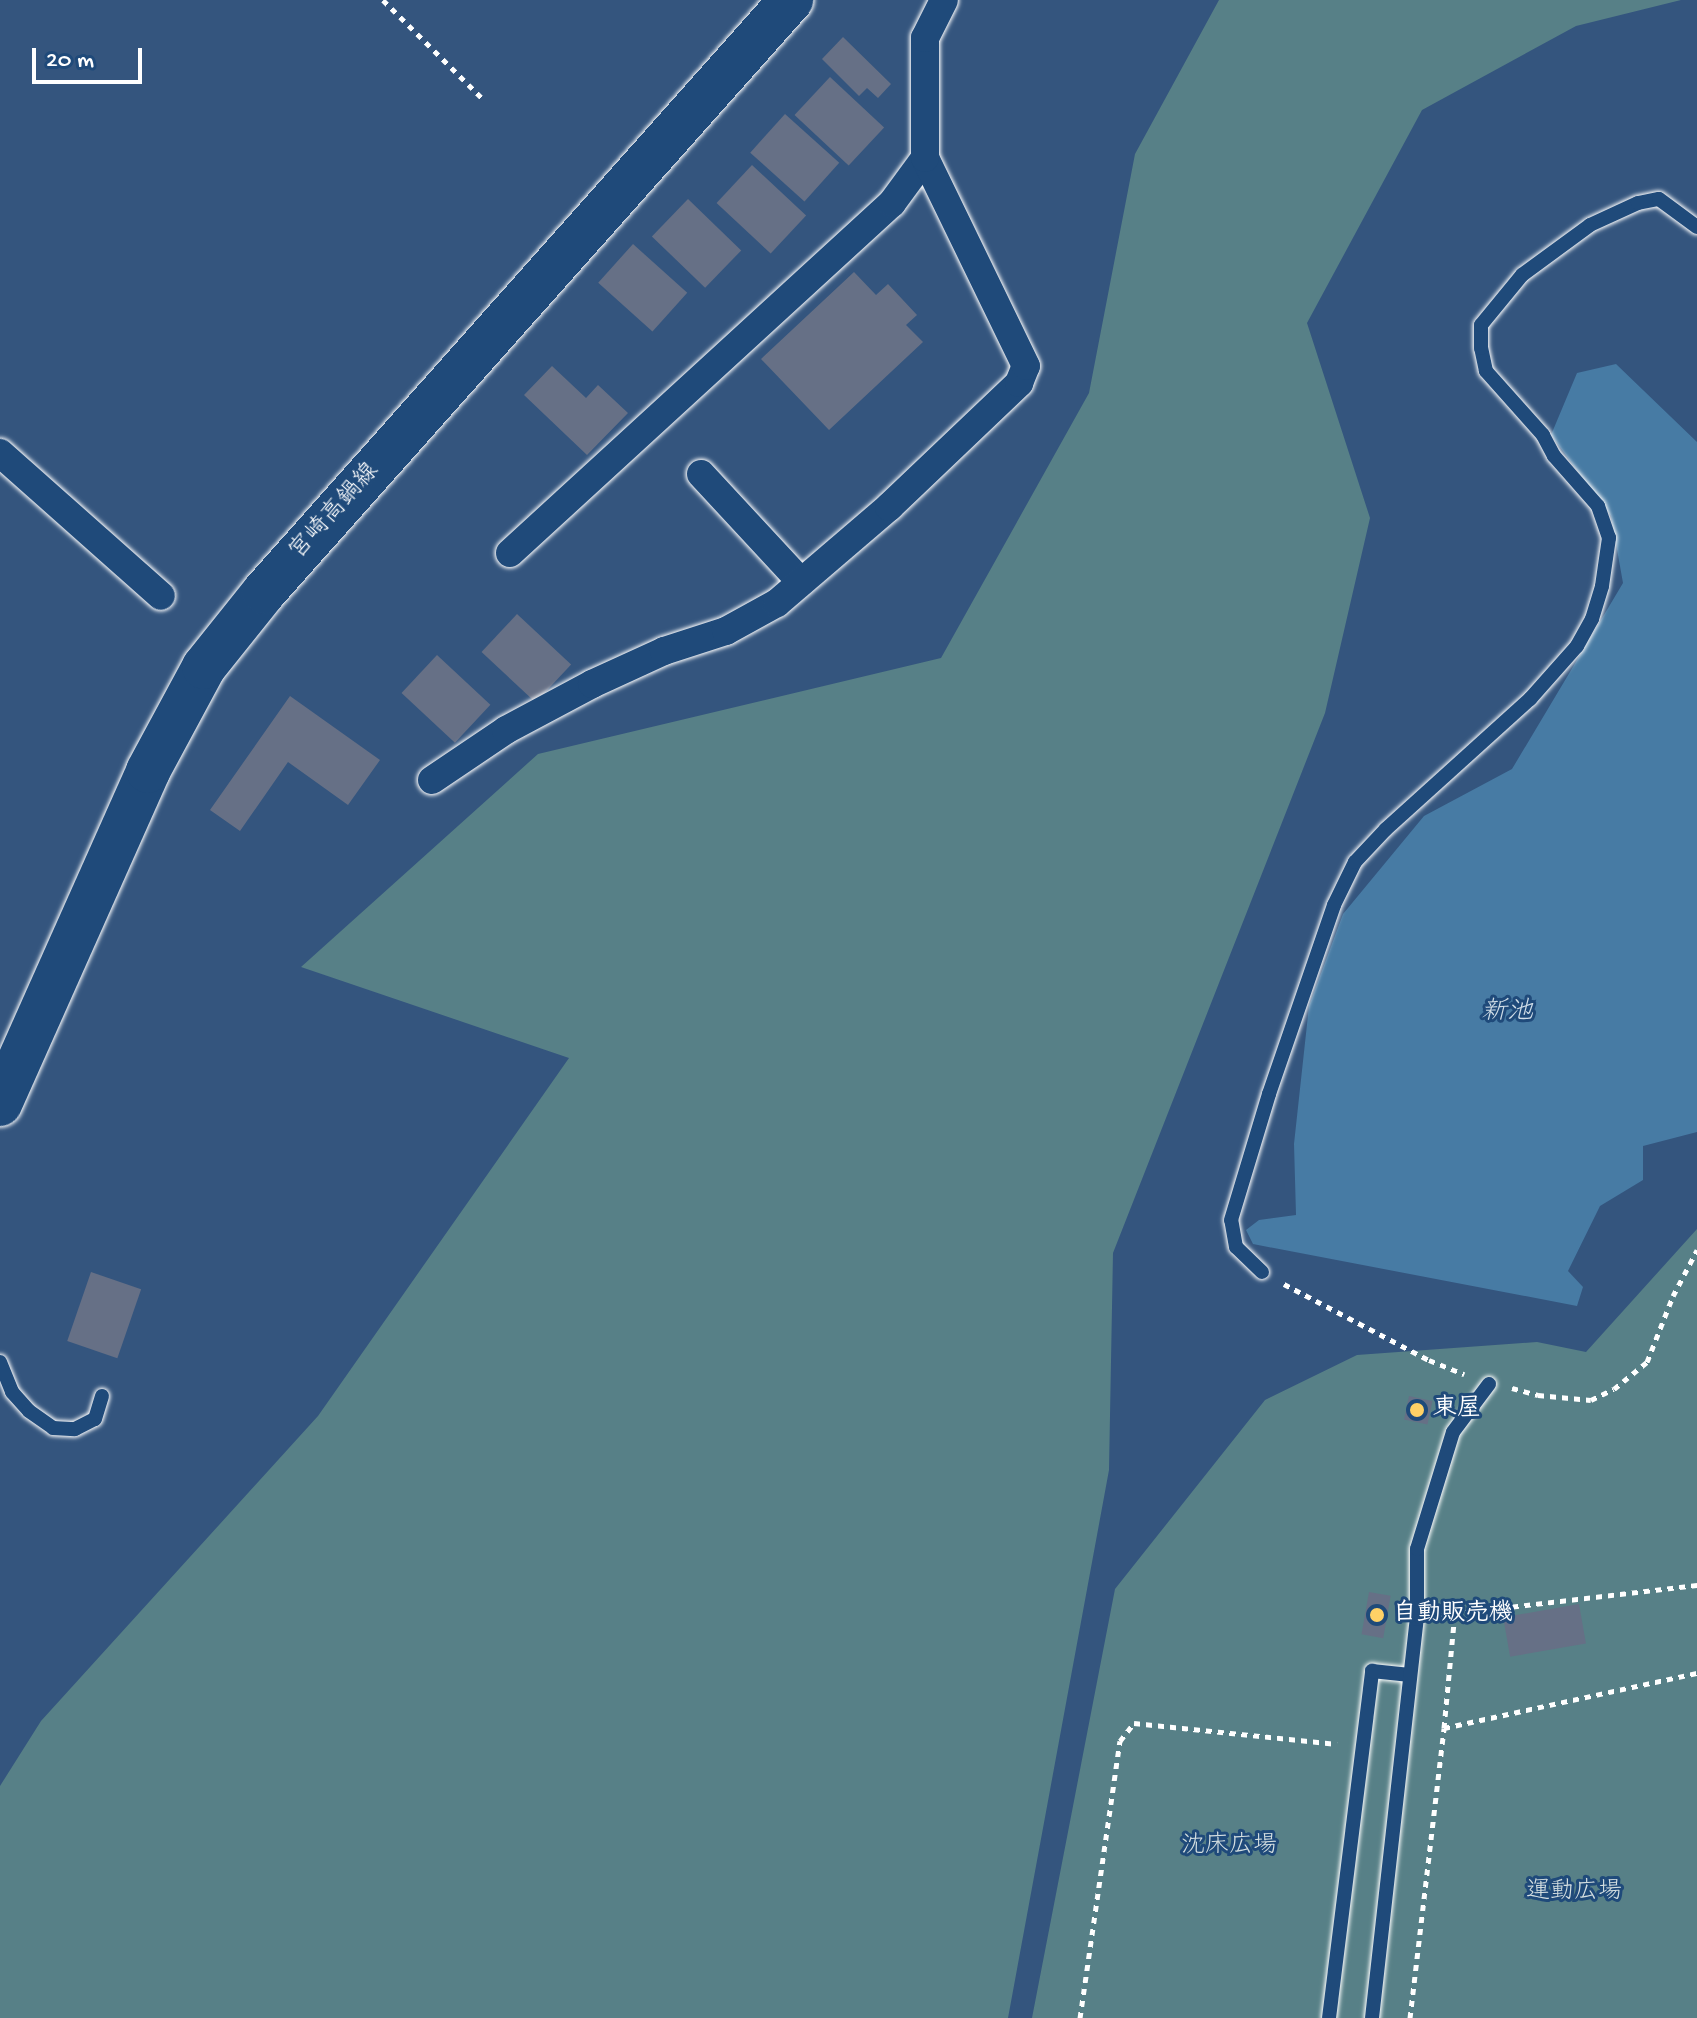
<!DOCTYPE html>
<meta charset="utf-8">
<style>
body{margin:0}
#map{position:relative;width:1697px;height:2018px;overflow:hidden;background:#34557e;font-family:"Gochi Hand","Klee One",sans-serif}
div>[style]{position:absolute}
[style*='--x']{left:calc(var(--x)*1px);top:calc(var(--y)*1px);width:calc(var(--w)*1px);rotate:calc(var(--a)*1deg)}
.green>*{inset:0;background:#578087}
.water>*{inset:0;background:#477ba4}
.building>*{inset:0;background:#667086;transform-origin:0 0}
.path>*{height:5px;margin-top:-2.5px;transform-origin:0;background:repeating-linear-gradient(90deg,#fff 0 6px,transparent 0 12px)}
.roads{filter:drop-shadow(0 0 2px #fff) drop-shadow(0 0 2px #fff)}
.lane>*{height:14px;margin:-7px;padding:0 7px;transform-origin:7px;border-radius:7px;background:#1f4a7a}
.street>*{height:28px;margin:-14px;padding:0 14px;transform-origin:14px;border-radius:14px;background:#1f4a7a}
.primary>*{height:44px;margin:-22px;padding:0 22px;transform-origin:22px;border-radius:22px;background:#1f4a7a}
.dots>*{width:22px;height:22px;translate:-50% -50%;box-sizing:border-box;border:4px solid #1f4a7a;border-radius:50%}
span{translate:-50% -50%;white-space:nowrap;text-align:center;line-height:1.15;-webkit-text-stroke:6px #1f4a7a;paint-order:stroke}
.street-label{font-size:24px;color:#fff}
.poi-label{font-size:24px;color:#fff;font-weight:700}
.left{translate:0 -50%;text-align:left}
.park-label{font-size:24px;color:#d5dfe1}
.water-label{font-size:26px;color:#d1dee8;font-style:italic}
.scale{position:absolute;left:32px;top:48px;width:110px;height:36px;box-sizing:border-box;border:4px solid #fff;border-top:0;padding-left:10px;font-size:24px;line-height:28px;white-space:nowrap;color:#fff;-webkit-text-stroke:6px #1f4a7a;paint-order:stroke}
</style>
<div id="map">
<div class="green">
<div style="clip-path:polygon(1219px 0,1681px 0,1576px 26px,1422px 110px,1307px 323px,1370px 518px,1325px 713px,1113px 1253px,1109px 1470px,1008px 2018px,0 2018px,0 1786px,41px 1721px,318px 1416px,569px 1058px,301px 967px,538px 754px,941px 658px,1089px 393px,1135px 154px)"></div>
<div style="clip-path:polygon(1697px 1229px,1697px 2018px,1032px 2018px,1115px 1589px,1265px 1400px,1357px 1355px,1537px 1342px,1586px 1352px)"></div>
</div>
<div class="water">
<div style="clip-path:polygon(1616px 364px,1697px 442px,1697px 1132px,1643px 1146px,1643px 1180px,1600px 1206px,1568px 1271px,1583px 1287px,1577px 1306px,1253px 1244px,1246px 1230px,1259px 1220px,1296px 1215px,1294px 1144px,1309px 1006px,1343px 914px,1424px 816px,1512px 769px,1623px 583px,1611px 516px,1551px 435px,1577px 373px)"></div>
</div>
<div class="building">
<div style="clip-path:polygon(843px 37px,891px 84px,878px 98px,867px 88px,859px 96px,822px 59px)"></div>
<div style="left:830px;top:77px;width:74px;height:52px;rotate:43deg"></div>
<div style="left:785px;top:114px;width:73px;height:52px;rotate:42deg"></div>
<div style="left:752px;top:165px;width:74px;height:52px;rotate:43deg"></div>
<div style="left:688px;top:199px;width:74px;height:52px;rotate:44deg"></div>
<div style="left:633px;top:244px;width:73px;height:52px;rotate:42deg"></div>
<div style="clip-path:polygon(854px 272px,876px 295px,888px 284px,917px 315px,906px 325px,923px 342px,829px 430px,761px 359px)"></div>
<div style="clip-path:polygon(552px 366px,586px 398px,598px 385px,628px 413px,587px 455px,524px 395px)"></div>
<div style="left:517px;top:614px;width:74px;height:52px;rotate:43deg"></div>
<div style="left:437px;top:655px;width:73px;height:52px;rotate:43deg"></div>
<div style="clip-path:polygon(290px 696px,380px 760px,348px 805px,288px 762px,240px 831px,210px 810px)"></div>
<div style="left:91px;top:1272px;width:53px;height:73px;rotate:19deg"></div>
<div style="left:1409px;top:1396px;width:24px;height:24px;rotate:12deg"></div>
<div style="left:1369px;top:1592px;width:22px;height:43px;rotate:10deg"></div>
<div style="left:1579px;top:1604px;width:40px;height:77px;rotate:80deg"></div>
</div>
<div class="path">
<div style="--x:383;--y:0;--w:141;--a:44.7"></div>
<div style="--x:1284;--y:1284;--w:164;--a:27.7"></div>
<div style="--x:1429;--y:1360;--w:38;--a:22"></div>
<div style="--x:1512;--y:1388;--w:27;--a:15"></div>
<div style="--x:1538;--y:1395;--w:53;--a:5.4"></div>
<div style="--x:1591;--y:1400;--w:25;--a:-26"></div>
<div style="--x:1614;--y:1389;--w:43;--a:-39.3"></div>
<div style="--x:1647;--y:1362;--w:71;--a:-68.5"></div>
<div style="--x:1673;--y:1296;--w:52;--a:-62.4"></div>
<div style="--x:1441;--y:1615;--w:258;--a:-6.7"></div>
<div style="--x:1444;--y:1728;--w:117;--a:-84.6"></div>
<div style="--x:1080;--y:2018;--w:280;--a:-81.8"></div>
<div style="--x:1120;--y:1741;--w:23;--a:-52"></div>
<div style="--x:1134;--y:1723;--w:204;--a:5.9"></div>
<div style="--x:1410;--y:2018;--w:292;--a:-83.3"></div>
<div style="--x:1444;--y:1728;--w:259;--a:-12.3"></div>
</div>
<div class="roads">
<div class="lane">
<div style="--x:1262;--y:1272;--w:36;--a:-136"></div>
<div style="--x:1236;--y:1247;--w:27;--a:-100"></div>
<div style="--x:1231;--y:1220;--w:132;--a:-73.2"></div>
<div style="--x:1269;--y:1094;--w:200;--a:-71"></div>
<div style="--x:1334;--y:905;--w:48;--a:-64"></div>
<div style="--x:1355;--y:862;--w:45;--a:-46.8"></div>
<div style="--x:1386;--y:829;--w:194;--a:-42.1"></div>
<div style="--x:1530;--y:699;--w:71;--a:-48.4"></div>
<div style="--x:1577;--y:646;--w:31;--a:-61"></div>
<div style="--x:1592;--y:619;--w:34;--a:-73"></div>
<div style="--x:1602;--y:586;--w:49;--a:-81.7"></div>
<div style="--x:1609;--y:538;--w:34;--a:-109"></div>
<div style="--x:1598;--y:506;--w:67;--a:-131.3"></div>
<div style="--x:1554;--y:456;--w:24;--a:-118"></div>
<div style="--x:1543;--y:435;--w:86;--a:-131.7"></div>
<div style="--x:1486;--y:371;--w:24;--a:-102"></div>
<div style="--x:1481;--y:348;--w:23;--a:-90"></div>
<div style="--x:1481;--y:325;--w:65;--a:-50.6"></div>
<div style="--x:1522;--y:275;--w:84;--a:-36.3"></div>
<div style="--x:1590;--y:225;--w:53;--a:-24.6"></div>
<div style="--x:1638;--y:203;--w:21;--a:-11"></div>
<div style="--x:1659;--y:199;--w:47;--a:36.4"></div>
<div style="--x:0;--y:1362;--w:32;--a:68"></div>
<div style="--x:12;--y:1392;--w:25;--a:48"></div>
<div style="--x:29;--y:1411;--w:29;--a:35"></div>
<div style="--x:53;--y:1428;--w:22;--a:3"></div>
<div style="--x:75;--y:1429;--w:22;--a:-27"></div>
<div style="--x:95;--y:1419;--w:24;--a:-73"></div>
<div style="--x:1329;--y:2018;--w:350;--a:-82.9"></div>
<div style="--x:1372;--y:1671;--w:38;--a:6"></div>
<div style="--x:1372;--y:2018;--w:402;--a:-83.6"></div>
<div style="--x:1417;--y:1619;--w:70;--a:-90"></div>
<div style="--x:1417;--y:1549;--w:122;--a:-72.9"></div>
<div style="--x:1453;--y:1432;--w:60;--a:-53.1"></div>
</div>
<div class="street">
<div style="--x:0;--y:453;--w:215;--a:41.6"></div>
<div style="--x:701;--y:474;--w:147;--a:47.2"></div>
<div style="--x:510;--y:553;--w:518;--a:-42.5"></div>
<div style="--x:892;--y:203;--w:56;--a:-53.7"></div>
<div style="--x:432;--y:780;--w:89;--a:-34"></div>
<div style="--x:506;--y:730;--w:98;--a:-28.1"></div>
<div style="--x:592;--y:684;--w:79;--a:-24.6"></div>
<div style="--x:664;--y:651;--w:65;--a:-17.9"></div>
<div style="--x:726;--y:631;--w:58;--a:-28.8"></div>
<div style="--x:777;--y:603;--w:148;--a:-40.6"></div>
<div style="--x:889;--y:507;--w:180;--a:-43.6"></div>
<div style="--x:1019;--y:383;--w:18;--a:-68"></div>
<div style="--x:1026;--y:366;--w:231;--a:-115.9"></div>
<div style="--x:925;--y:158;--w:120;--a:-90"></div>
<div style="--x:925;--y:38;--w:42;--a:-63.4"></div>
</div>
<div class="primary">
<div style="--x:0;--y:1104;--w:364;--a:-66"></div>
<div style="--x:148;--y:771;--w:118;--a:-61.7"></div>
<div style="--x:204;--y:667;--w:96;--a:-51.3"></div>
<div style="--x:264;--y:592;--w:793;--a:-48.32"></div>
</div>
</div>
<div class="dots">
<div style="left:1417px;top:1410px;background:#ffd166"></div>
<div style="left:1377px;top:1615px;background:#ffd166"></div>
</div>
<div class="street-label">
<span style="left:335px;top:512px;rotate:-48deg">宮崎高鍋線</span>
</div>
<div class="poi-label">
<span class="left" style="left:1433px;top:1410px">東屋</span>
<span class="left" style="left:1393px;top:1615px">自動販売機</span>
</div>
<div class="park-label">
<span style="left:1229px;top:1847px">沈床広場</span>
<span style="left:1574px;top:1893px">運動広場</span>
</div>
<div class="water-label">
<span style="left:1507px;top:1014px">新池</span>
</div>
<div class="scale">20 m</div>
</div>
